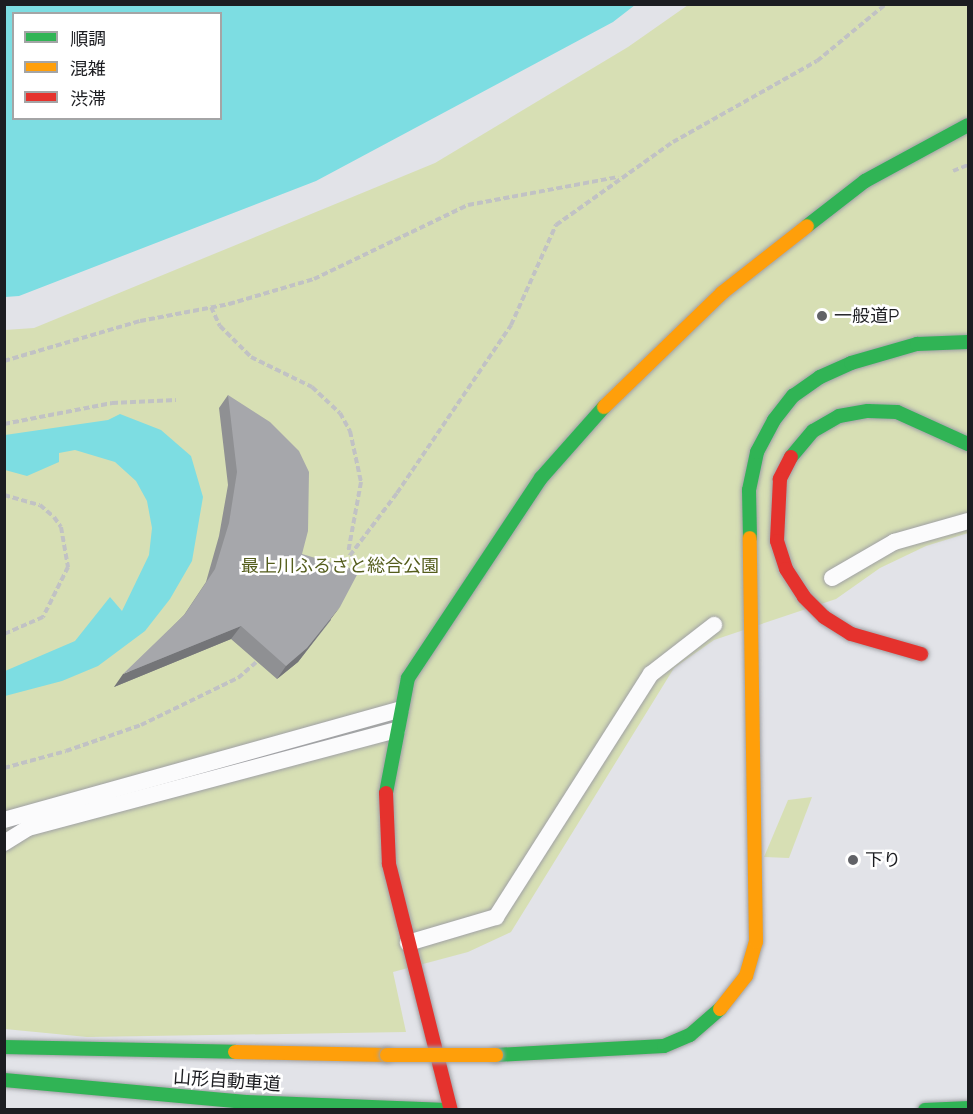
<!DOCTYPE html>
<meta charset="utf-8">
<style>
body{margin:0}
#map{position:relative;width:973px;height:1114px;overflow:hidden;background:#e2e3e8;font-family:Raleway,"Noto Sans JP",sans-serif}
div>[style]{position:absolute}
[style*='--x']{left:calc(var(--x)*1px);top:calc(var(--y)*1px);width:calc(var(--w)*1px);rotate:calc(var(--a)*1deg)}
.green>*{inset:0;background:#d7dfb4}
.water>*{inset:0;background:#7ddde2}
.path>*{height:4px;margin-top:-2px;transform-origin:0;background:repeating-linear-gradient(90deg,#c1c2c4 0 6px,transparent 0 9px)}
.roads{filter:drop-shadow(0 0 2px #9fa0a4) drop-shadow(0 0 2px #9fa0a4)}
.lane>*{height:16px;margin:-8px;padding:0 8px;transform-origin:8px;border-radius:8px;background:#fbfbfc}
.fast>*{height:14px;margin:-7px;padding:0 7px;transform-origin:7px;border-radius:7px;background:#30b455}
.slow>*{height:14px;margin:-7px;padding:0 7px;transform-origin:7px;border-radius:7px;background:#ff9f0a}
.jam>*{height:14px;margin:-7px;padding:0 7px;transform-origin:7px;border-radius:7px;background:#e5322d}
.bridges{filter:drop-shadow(0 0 2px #9fa0a4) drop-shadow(0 0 2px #9fa0a4)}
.slow-bridge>*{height:14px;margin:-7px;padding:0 7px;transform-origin:7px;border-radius:7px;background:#ff9f0a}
.wall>*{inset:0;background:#8f9093}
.shaded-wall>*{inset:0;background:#747578}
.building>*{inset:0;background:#a6a7ab}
.dots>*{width:16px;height:16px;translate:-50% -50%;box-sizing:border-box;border:3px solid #fff;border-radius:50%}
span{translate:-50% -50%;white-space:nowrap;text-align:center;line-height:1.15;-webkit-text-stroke:5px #fff;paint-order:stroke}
.poi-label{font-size:18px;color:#1c1d21}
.left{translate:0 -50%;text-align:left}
.park-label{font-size:18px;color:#545d1c}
.street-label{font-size:18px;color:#1c1d21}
.frame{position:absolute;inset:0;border:6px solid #1c1d21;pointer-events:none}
.legend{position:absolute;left:12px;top:12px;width:210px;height:108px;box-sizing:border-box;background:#fff;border:2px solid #a4a5a6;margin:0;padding:8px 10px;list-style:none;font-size:18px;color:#1c1d21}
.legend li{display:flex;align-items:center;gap:12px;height:30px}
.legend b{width:30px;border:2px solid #a4a5a6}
</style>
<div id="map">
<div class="green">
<div style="clip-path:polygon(688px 5px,968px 5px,968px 533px,926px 546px,880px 568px,836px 599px,714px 640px,674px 668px,511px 932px,468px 952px,393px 972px,406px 1032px,87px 1037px,5px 1029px,5px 330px,34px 328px,435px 163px,628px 47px)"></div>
<div style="clip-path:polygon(812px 797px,789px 858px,764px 857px,788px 800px)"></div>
</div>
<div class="water">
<div style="clip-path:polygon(evenodd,5px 4px,635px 4px,635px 5px,613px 22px,316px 181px,19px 296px,5px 297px,5px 4px,14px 14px,220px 14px,220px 118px,14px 118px,14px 14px)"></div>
<div style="clip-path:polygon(120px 414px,161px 430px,191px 456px,203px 497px,192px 561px,170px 599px,145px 631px,98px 666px,62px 681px,5px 696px,5px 671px,75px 641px,110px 597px,122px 611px,149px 555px,152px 528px,147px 501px,136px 481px,115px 462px,75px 450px,59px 453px,59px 462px,27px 476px,5px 470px,5px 435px,108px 420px)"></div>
</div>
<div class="path">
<div style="--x:953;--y:171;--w:16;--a:-22"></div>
<div style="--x:211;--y:307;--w:21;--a:65"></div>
<div style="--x:220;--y:326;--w:44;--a:45"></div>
<div style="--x:251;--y:357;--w:68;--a:26.2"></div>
<div style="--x:312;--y:387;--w:38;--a:43"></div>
<div style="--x:340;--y:413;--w:21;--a:61"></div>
<div style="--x:350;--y:431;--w:52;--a:77.8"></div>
<div style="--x:361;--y:482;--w:72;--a:100.4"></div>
<div style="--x:4;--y:361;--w:142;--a:-16.4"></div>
<div style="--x:140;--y:321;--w:91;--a:-10.8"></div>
<div style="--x:229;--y:304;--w:89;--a:-16.4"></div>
<div style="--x:314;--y:279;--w:171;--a:-25.7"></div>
<div style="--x:468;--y:205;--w:153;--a:-10.6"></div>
<div style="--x:4;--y:424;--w:110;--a:-11"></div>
<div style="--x:112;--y:403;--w:64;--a:-2.7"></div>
<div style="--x:4;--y:495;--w:37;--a:16"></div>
<div style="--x:40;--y:505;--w:18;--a:41"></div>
<div style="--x:54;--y:517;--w:12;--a:55"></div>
<div style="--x:61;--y:527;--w:41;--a:80.1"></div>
<div style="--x:68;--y:567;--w:56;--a:116.6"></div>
<div style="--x:43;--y:617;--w:43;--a:156.4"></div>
<div style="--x:339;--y:570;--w:96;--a:-53"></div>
<div style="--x:397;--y:493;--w:203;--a:-55.8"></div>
<div style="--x:511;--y:325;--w:110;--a:-65.8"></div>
<div style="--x:556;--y:225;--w:143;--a:-35.4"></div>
<div style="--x:673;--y:142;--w:165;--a:-29.4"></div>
<div style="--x:817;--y:61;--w:89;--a:-39.6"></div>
<div style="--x:4;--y:768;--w:64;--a:-15.3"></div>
<div style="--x:66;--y:751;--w:79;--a:-19.1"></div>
<div style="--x:141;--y:725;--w:108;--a:-25.9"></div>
<div style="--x:238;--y:678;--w:30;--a:-41"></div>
</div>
<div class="roads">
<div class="lane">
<div style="--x:832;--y:578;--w:72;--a:-30.1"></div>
<div style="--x:894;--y:542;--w:77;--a:-15.8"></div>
<div style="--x:4;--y:820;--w:412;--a:-15.6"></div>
<div style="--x:4;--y:843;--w:28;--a:-32"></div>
<div style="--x:28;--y:828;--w:382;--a:-14.9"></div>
<div style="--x:408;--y:943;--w:92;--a:-16.5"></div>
<div style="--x:496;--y:917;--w:288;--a:-57.5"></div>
<div style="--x:651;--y:674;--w:80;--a:-37.9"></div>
</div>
<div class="fast">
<div style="--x:807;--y:226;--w:73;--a:-37.8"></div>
<div style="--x:865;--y:181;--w:117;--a:-28.5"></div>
<div style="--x:791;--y:457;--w:34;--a:-50"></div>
<div style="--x:813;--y:431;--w:30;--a:-30"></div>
<div style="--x:839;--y:416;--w:29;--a:-10"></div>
<div style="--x:868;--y:411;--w:29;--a:2"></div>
<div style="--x:897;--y:412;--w:78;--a:24.3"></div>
<div style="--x:750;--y:538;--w:48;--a:-91.2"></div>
<div style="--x:749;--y:490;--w:39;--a:-78"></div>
<div style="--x:757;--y:452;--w:36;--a:-62"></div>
<div style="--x:774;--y:420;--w:31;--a:-52"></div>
<div style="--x:793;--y:396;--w:33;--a:-35"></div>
<div style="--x:820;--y:377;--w:34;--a:-24"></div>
<div style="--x:851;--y:363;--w:69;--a:-16.1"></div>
<div style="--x:917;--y:344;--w:51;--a:-2.2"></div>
<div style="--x:386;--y:793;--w:117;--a:-79.2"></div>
<div style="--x:408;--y:678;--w:240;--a:-56.4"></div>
<div style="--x:541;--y:478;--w:95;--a:-48.4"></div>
<div style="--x:4;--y:1047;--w:231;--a:1.2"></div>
<div style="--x:496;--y:1055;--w:168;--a:-3.1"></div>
<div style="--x:664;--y:1046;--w:28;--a:-23"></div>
<div style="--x:690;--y:1035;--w:40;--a:-41"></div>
<div style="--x:4;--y:1080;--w:243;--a:5.2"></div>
<div style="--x:246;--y:1102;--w:201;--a:2.3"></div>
<div style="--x:925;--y:1110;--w:43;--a:-2.7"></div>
</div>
<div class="slow">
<div style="--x:604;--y:407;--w:164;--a:-44"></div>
<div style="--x:722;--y:293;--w:108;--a:-38.2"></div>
<div style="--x:720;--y:1009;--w:42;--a:-51.8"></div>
<div style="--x:746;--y:976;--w:35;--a:-74"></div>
<div style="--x:756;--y:942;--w:404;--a:-90.9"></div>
<div style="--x:235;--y:1052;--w:152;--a:1.1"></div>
</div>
<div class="jam">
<div style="--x:791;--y:457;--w:25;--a:117"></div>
<div style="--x:780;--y:479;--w:62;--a:92.8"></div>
<div style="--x:777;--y:541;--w:29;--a:72"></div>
<div style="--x:786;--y:569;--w:33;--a:57"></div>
<div style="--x:804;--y:597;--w:28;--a:45"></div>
<div style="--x:824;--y:617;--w:32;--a:32"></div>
<div style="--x:851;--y:634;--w:73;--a:15.9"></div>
<div style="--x:386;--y:793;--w:71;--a:87.6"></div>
<div style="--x:389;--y:864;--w:254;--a:75.9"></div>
</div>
</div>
<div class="bridges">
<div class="slow-bridge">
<div style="--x:387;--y:1055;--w:109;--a:0"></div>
</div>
</div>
<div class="wall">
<div style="clip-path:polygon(228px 395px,302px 554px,331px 620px,298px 662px,277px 679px,231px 639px,114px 687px,184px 615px,206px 582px,219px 536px,228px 485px,219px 408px)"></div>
</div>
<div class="shaded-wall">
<div style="clip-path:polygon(340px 607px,298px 662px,277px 679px,286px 666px)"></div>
<div style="clip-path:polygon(241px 626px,231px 639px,114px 687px,123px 674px)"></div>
</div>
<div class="building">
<div style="clip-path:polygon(228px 395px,270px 422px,299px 451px,309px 472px,308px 531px,302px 554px,359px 571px,340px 607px,307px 648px,286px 666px,241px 626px,123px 674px,185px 614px,215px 569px,229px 523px,237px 472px)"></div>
</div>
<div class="dots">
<div style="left:822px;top:316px;background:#616267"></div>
<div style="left:853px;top:860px;background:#616267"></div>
</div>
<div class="poi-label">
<span class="left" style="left:834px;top:316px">一般道P</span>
<span class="left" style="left:865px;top:860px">下り</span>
</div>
<div class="park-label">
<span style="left:340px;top:566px">最上川ふるさと総合公園</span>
</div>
<div class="street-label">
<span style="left:227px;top:1081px;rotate:4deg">山形自動車道</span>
</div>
<div class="frame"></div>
<ul class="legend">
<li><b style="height:8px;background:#30b455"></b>順調</li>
<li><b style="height:8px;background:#ff9f0a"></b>混雑</li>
<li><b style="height:8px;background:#e5322d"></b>渋滞</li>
</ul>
</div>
